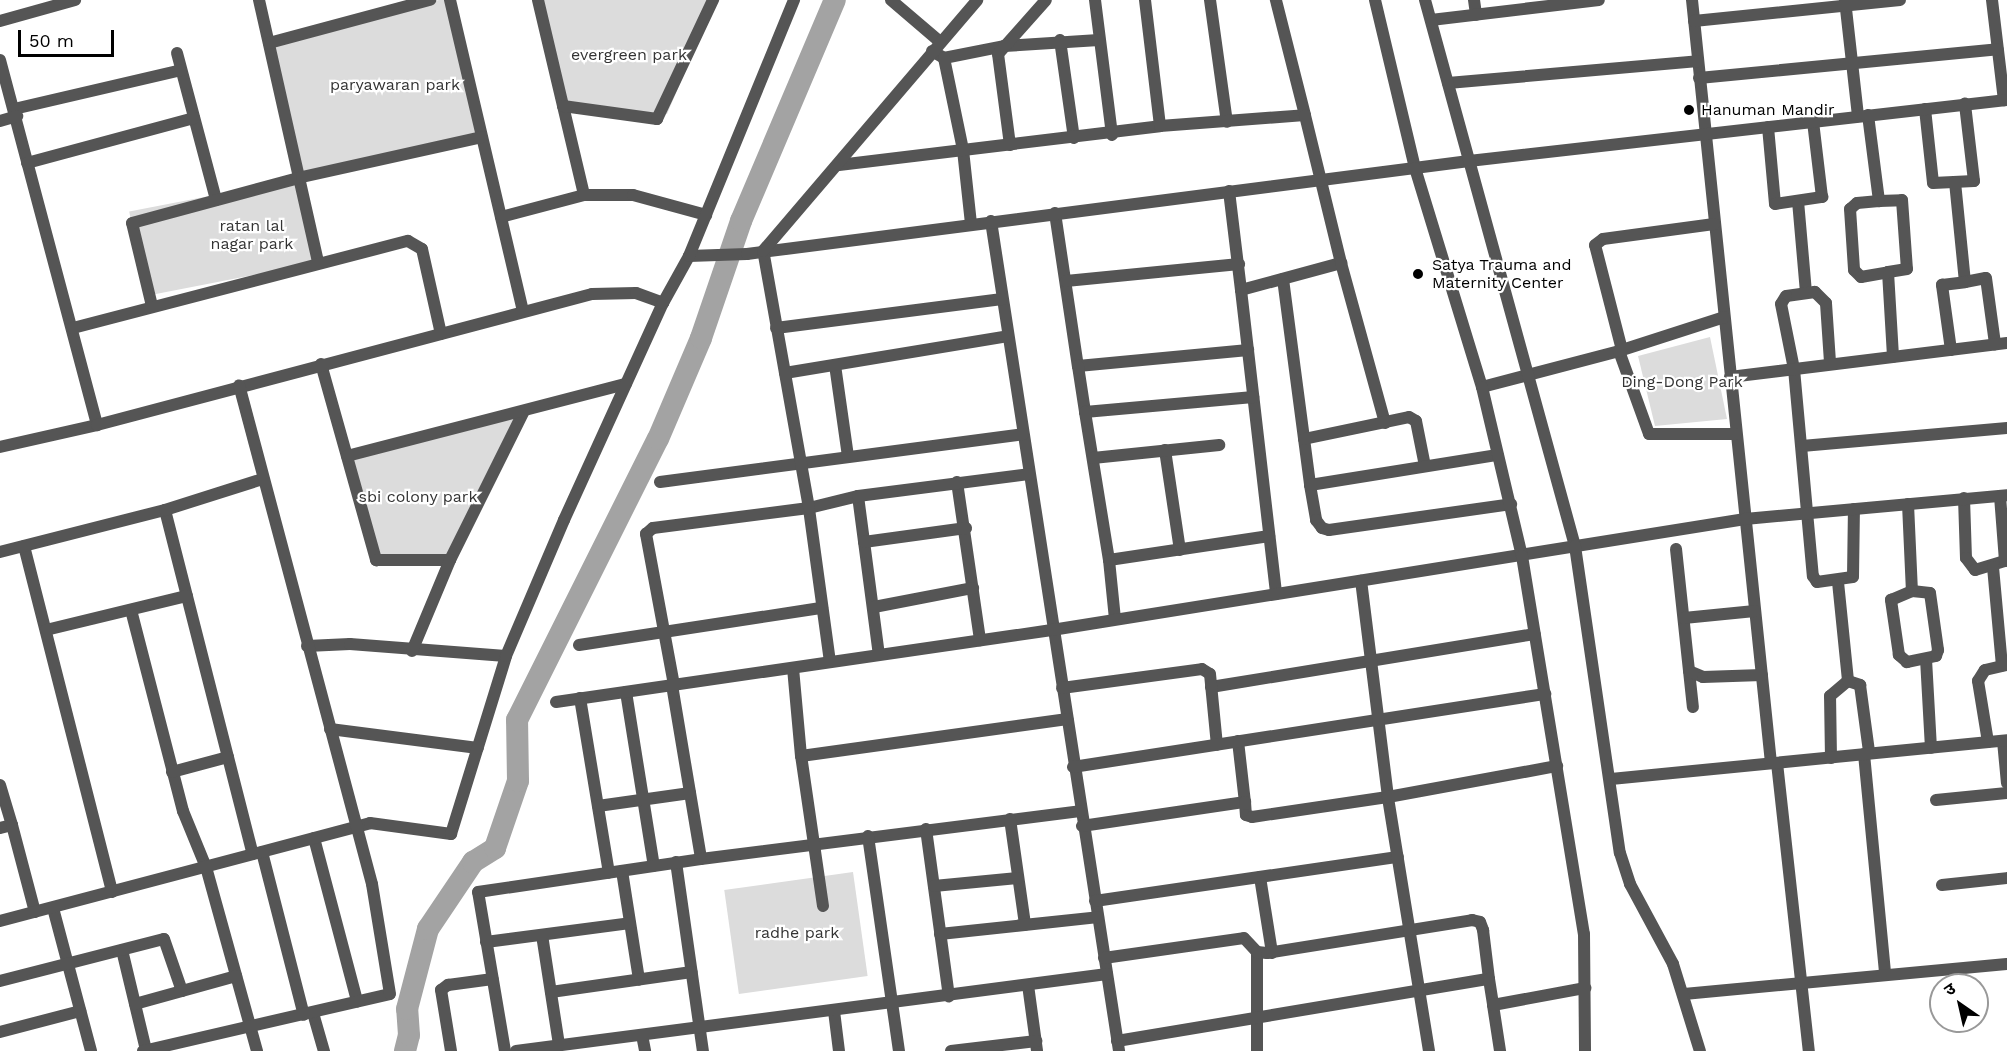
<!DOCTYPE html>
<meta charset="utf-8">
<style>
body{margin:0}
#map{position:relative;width:2007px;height:1051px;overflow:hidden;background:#fff;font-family:"Work Sans","Noto Sans Devanagari",sans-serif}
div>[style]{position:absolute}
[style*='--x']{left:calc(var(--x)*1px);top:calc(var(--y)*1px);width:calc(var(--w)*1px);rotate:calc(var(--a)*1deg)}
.green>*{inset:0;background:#dcdcdc;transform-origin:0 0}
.river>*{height:22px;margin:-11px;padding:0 11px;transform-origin:11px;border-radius:11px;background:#a3a3a3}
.minor>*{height:12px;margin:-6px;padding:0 6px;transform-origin:6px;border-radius:6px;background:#555}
.tertiary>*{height:12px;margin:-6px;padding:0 6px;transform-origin:6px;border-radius:6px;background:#555}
.dots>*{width:16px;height:16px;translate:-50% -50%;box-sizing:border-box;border:3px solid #fff;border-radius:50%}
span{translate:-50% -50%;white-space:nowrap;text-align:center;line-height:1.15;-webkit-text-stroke:4.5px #fff;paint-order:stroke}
.park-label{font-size:16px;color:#333}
.poi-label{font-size:16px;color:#000}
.left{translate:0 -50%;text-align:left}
.north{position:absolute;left:1929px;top:973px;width:60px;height:60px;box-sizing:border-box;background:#fff;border:2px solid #999;border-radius:50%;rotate:326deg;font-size:16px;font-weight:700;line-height:24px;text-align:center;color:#000}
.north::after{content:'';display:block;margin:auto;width:21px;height:27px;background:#000;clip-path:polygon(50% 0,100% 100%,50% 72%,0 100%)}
.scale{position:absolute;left:18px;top:30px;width:96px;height:27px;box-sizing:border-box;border:3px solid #000;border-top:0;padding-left:8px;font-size:18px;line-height:21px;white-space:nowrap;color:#000;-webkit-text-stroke:4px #fff;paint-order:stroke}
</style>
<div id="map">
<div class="green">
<div style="clip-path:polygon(439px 0,451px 0,484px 139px,304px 179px,271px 45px)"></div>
<div style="clip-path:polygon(540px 0,716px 0,667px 114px,564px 106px)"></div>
<div style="left:302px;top:178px;width:86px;height:176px;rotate:79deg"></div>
<div style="clip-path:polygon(1710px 337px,1727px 419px,1655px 426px,1638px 356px)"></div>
<div style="clip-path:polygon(518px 412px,451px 563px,376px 563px,347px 456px)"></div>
<div style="left:853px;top:872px;width:105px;height:130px;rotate:82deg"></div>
</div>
<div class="river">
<div style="--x:405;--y:1051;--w:16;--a:-76"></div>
<div style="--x:409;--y:1035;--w:26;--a:-94"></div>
<div style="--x:407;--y:1009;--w:83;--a:-75.3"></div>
<div style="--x:428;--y:929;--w:81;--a:-56.1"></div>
<div style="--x:473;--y:862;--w:26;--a:-32"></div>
<div style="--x:495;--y:848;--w:71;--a:-71.1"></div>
<div style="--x:518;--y:781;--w:61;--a:-90.9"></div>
<div style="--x:517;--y:720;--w:314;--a:-63.4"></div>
<div style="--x:658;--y:439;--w:110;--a:-66.9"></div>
<div style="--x:701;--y:338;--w:124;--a:-71.1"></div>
<div style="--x:741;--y:221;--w:240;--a:-67"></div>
</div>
<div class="minor">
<div style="--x:259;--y:0;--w:269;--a:77.3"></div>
<div style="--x:450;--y:0;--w:319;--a:76.8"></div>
<div style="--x:538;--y:0;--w:200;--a:76.7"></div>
<div style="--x:891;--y:0;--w:63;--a:40.5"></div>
<div style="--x:1095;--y:0;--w:136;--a:82.8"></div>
<div style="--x:1145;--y:0;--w:127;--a:83.2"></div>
<div style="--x:1210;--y:0;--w:123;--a:82.1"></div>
<div style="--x:1474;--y:0;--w:15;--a:82"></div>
<div style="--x:1692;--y:0;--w:767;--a:84.09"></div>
<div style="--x:1845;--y:0;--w:117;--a:83.6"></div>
<div style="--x:1992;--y:0;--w:101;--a:83.2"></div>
<div style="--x:1431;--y:20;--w:169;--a:-6.8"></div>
<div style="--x:0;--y:21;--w:78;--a:-15.6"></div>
<div style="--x:1694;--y:21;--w:207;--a:-5.8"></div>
<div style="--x:1060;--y:40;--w:99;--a:81.9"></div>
<div style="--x:269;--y:43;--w:167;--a:-15"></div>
<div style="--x:932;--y:51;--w:14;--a:30"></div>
<div style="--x:944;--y:58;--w:61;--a:-11.3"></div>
<div style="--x:1004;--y:46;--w:95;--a:-3.6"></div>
<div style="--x:177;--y:53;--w:152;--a:75.1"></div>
<div style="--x:944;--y:58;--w:94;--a:78.3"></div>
<div style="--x:963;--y:150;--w:74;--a:83.8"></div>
<div style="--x:0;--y:60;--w:378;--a:75.1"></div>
<div style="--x:1699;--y:78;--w:300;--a:-5.5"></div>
<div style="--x:1448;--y:83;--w:251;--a:-5"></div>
<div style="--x:563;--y:106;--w:95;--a:7.9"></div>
<div style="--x:657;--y:119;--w:132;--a:-64.8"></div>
<div style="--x:14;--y:109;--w:171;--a:-13.1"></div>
<div style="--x:1925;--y:109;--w:74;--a:83.8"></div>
<div style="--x:1933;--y:183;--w:41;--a:-2.8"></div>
<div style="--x:1974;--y:181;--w:78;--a:-96.7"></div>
<div style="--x:1868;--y:115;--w:87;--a:82.7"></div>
<div style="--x:1879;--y:201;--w:23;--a:-2"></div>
<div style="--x:1902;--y:200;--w:69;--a:85.9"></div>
<div style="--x:1907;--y:269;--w:19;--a:171"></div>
<div style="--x:1888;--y:272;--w:85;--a:86.6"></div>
<div style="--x:0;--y:121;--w:18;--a:-16"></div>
<div style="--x:1768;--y:127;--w:77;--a:84.8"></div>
<div style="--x:1775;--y:204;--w:48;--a:-8.5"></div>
<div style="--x:1822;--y:197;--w:77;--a:-96.8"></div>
<div style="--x:1010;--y:145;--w:92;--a:-97.5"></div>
<div style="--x:998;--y:54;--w:72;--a:-48.4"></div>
<div style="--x:27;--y:163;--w:173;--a:-15.1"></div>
<div style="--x:839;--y:165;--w:323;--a:-6.9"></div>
<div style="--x:1160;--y:126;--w:145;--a:-4.3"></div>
<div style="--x:1305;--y:115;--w:119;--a:-104.2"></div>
<div style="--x:1955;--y:182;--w:100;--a:84.3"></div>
<div style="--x:1965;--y:282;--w:21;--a:-11"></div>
<div style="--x:1986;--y:278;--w:67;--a:82.2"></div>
<div style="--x:1229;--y:191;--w:100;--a:83.1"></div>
<div style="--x:1241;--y:290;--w:104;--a:-15.1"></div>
<div style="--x:1341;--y:263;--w:152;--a:-103.7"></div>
<div style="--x:1798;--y:201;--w:92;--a:85"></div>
<div style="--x:1879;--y:201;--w:22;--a:175"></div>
<div style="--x:1857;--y:203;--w:9;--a:139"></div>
<div style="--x:1850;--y:209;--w:61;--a:86.2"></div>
<div style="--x:1854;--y:270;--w:10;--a:45"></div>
<div style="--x:1861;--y:277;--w:27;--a:-10"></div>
<div style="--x:1055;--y:213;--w:155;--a:81.5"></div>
<div style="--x:1078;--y:366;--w:171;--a:-5.4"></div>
<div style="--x:501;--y:217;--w:86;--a:-14.8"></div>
<div style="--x:584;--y:195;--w:49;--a:0"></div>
<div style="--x:633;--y:195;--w:76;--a:15.3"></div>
<div style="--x:991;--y:221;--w:840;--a:81.23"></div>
<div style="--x:689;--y:256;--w:58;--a:-2"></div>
<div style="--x:747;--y:254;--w:728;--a:-7.34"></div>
<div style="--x:1469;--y:161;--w:541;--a:-6.47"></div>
<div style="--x:1341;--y:263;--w:166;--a:74.6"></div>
<div style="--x:1283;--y:279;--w:208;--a:82.5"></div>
<div style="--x:1310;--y:485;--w:36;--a:80"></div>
<div style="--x:1316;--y:520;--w:10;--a:53"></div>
<div style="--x:1322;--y:528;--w:7;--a:16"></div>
<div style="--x:1329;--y:530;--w:184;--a:-8.1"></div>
<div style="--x:1066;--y:281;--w:174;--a:-5.6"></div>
<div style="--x:1241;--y:290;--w:306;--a:83.4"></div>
<div style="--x:152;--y:306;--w:85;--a:-103.5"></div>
<div style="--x:132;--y:223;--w:176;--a:-15.1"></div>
<div style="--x:302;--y:177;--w:184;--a:-12.5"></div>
<div style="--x:73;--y:328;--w:346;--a:-14.6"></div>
<div style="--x:408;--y:241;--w:16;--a:30"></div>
<div style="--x:422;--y:249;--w:87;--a:77.4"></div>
<div style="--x:776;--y:328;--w:228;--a:-7.3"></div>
<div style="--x:1622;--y:350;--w:108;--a:-104.4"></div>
<div style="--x:1595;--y:245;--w:10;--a:-37"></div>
<div style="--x:1603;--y:239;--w:112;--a:-7.7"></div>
<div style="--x:1951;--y:350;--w:66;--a:-97.9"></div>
<div style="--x:1942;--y:285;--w:23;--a:-7"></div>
<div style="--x:1619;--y:351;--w:88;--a:70.1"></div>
<div style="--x:1649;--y:434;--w:87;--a:0"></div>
<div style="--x:1830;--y:362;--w:59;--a:-93.9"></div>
<div style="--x:1826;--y:303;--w:16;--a:-135"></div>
<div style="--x:1815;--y:292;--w:29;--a:172"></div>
<div style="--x:1786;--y:296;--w:9;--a:122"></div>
<div style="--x:1781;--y:304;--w:66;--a:78.7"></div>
<div style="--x:1794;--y:369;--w:208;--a:84.8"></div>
<div style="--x:1813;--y:576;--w:7;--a:56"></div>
<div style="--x:1817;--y:582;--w:36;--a:-8"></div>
<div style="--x:1853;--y:577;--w:68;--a:-89.2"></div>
<div style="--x:321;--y:364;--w:204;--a:74.3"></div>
<div style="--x:376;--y:560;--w:74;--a:0"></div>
<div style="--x:450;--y:560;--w:164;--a:-63.6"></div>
<div style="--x:835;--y:365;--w:92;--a:81.9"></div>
<div style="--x:1078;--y:366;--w:47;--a:81.3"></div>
<div style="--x:1085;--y:412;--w:169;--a:-5.1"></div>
<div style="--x:785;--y:373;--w:226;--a:-9.4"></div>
<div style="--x:1730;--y:377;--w:279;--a:-7"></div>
<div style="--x:1482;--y:387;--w:142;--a:-14.7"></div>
<div style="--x:1619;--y:351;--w:110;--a:-17.9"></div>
<div style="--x:1085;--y:412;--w:150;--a:80.8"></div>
<div style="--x:1109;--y:560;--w:162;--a:-8.5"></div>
<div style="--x:1304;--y:439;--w:107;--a:-11.8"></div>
<div style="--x:1409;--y:417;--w:8;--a:30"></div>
<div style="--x:1416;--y:421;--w:46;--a:78.7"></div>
<div style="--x:1802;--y:446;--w:206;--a:-5"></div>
<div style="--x:0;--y:447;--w:99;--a:-12.8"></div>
<div style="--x:97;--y:425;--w:512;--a:-14.82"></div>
<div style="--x:592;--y:294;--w:44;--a:-1.3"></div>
<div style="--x:636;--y:293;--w:29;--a:20"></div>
<div style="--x:1165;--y:450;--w:101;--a:81.5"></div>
<div style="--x:347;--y:456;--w:288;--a:-14.5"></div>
<div style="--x:1093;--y:458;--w:127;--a:-5.9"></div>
<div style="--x:660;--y:482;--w:366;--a:-7.5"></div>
<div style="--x:957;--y:482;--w:160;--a:81.7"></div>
<div style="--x:1310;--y:485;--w:190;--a:-9.1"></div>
<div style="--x:858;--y:496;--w:160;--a:82.5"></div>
<div style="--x:1964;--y:498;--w:60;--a:88.1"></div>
<div style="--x:1966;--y:558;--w:15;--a:53"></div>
<div style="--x:1975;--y:570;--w:31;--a:-17"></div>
<div style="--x:2005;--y:561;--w:65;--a:-94.4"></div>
<div style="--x:1908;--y:504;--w:87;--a:87.4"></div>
<div style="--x:1912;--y:591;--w:18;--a:6"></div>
<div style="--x:1930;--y:593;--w:58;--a:82"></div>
<div style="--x:1938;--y:650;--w:6;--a:108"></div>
<div style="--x:1936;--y:656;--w:30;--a:168"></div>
<div style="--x:1907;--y:662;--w:11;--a:-139"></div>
<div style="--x:1899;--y:655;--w:56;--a:-98.3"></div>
<div style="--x:1891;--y:600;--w:23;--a:-23"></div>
<div style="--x:165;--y:510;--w:355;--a:75.7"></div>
<div style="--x:864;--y:542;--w:103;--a:-7.8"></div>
<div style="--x:24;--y:546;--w:357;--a:75.7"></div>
<div style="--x:1676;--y:549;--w:159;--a:83.9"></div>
<div style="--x:0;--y:552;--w:170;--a:-14.3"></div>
<div style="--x:165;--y:510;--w:103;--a:-17.6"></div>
<div style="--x:1109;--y:560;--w:59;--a:84.2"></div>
<div style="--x:1993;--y:567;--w:99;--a:84.8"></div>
<div style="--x:1838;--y:582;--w:100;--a:84.2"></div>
<div style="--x:874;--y:607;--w:101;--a:-10.9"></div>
<div style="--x:131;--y:610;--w:208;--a:75.5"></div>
<div style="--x:183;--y:811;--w:61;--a:67.7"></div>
<div style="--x:206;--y:867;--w:191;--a:74.5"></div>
<div style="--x:1684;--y:618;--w:71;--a:-5.6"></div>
<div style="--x:46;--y:630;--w:145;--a:-13.6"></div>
<div style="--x:579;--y:645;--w:246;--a:-8.7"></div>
<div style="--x:307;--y:646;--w:43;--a:-2.7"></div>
<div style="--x:350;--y:644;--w:156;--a:4.4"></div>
<div style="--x:412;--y:651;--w:99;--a:-67.3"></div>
<div style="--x:1926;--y:659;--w:89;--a:86.8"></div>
<div style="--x:830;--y:662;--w:155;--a:-97.8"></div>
<div style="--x:809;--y:508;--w:50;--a:-13.8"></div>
<div style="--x:858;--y:496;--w:172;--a:-7.3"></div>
<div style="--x:793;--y:668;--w:88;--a:84.8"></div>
<div style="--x:1689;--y:671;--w:15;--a:23"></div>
<div style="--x:1703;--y:677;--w:59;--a:-1.9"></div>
<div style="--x:672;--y:685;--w:176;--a:80.5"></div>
<div style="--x:701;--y:859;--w:382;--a:-7.2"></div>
<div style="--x:674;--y:685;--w:154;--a:-100.5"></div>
<div style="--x:646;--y:534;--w:9;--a:-41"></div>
<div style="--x:653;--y:528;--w:157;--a:-7.3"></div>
<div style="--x:809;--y:508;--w:261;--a:-100.1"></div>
<div style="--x:763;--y:251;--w:330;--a:-49.5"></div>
<div style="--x:1211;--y:687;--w:328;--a:-9.3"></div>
<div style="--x:1062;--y:688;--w:141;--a:-7.7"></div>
<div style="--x:1202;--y:669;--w:9;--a:32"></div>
<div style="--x:1210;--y:674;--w:71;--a:84.4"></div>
<div style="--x:626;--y:692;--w:176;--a:80.9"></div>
<div style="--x:580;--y:698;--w:177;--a:80.6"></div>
<div style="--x:556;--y:702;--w:501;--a:-8.26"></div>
<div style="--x:1052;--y:630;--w:702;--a:-9.1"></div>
<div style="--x:1745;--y:519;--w:263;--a:-5.2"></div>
<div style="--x:330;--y:729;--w:149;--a:7.3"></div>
<div style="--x:1238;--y:741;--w:61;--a:83.5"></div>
<div style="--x:2003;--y:741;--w:42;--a:84.6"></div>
<div style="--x:1988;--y:742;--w:62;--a:-99.3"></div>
<div style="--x:1978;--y:681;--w:13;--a:-58"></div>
<div style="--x:1985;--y:670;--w:23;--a:-13"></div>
<div style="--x:1864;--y:754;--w:220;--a:84.5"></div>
<div style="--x:1831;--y:758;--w:62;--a:-90.9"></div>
<div style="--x:1830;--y:696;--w:23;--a:-40"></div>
<div style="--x:1848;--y:681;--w:13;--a:18"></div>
<div style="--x:1860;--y:685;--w:68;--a:82.3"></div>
<div style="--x:1777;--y:763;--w:290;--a:83.7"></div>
<div style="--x:1073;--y:767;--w:478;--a:-8.8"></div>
<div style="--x:172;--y:772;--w:58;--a:-15"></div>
<div style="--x:1611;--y:779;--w:398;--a:-5.6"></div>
<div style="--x:0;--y:785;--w:42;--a:73.3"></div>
<div style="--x:12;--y:825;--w:12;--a:166"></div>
<div style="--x:1936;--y:800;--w:71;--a:-5.6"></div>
<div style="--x:598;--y:806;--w:93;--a:-8"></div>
<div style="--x:1010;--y:819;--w:107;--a:81.9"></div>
<div style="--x:12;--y:825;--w:90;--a:75.2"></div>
<div style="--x:1082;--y:826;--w:165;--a:-8.4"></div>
<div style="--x:1245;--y:802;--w:13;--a:86"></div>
<div style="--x:1246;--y:815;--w:6;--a:18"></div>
<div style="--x:1252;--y:817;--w:137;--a:-8.4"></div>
<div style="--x:1388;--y:797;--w:218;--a:-97.1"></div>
<div style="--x:926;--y:829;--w:169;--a:82.2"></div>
<div style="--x:868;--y:836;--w:217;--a:81.8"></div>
<div style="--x:314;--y:838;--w:169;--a:75.2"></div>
<div style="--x:262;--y:852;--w:168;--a:75.6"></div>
<div style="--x:676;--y:862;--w:191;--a:81.9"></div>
<div style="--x:622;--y:871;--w:110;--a:81.1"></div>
<div style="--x:1260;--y:877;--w:77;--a:81"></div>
<div style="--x:1942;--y:885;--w:65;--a:-6.1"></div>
<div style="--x:934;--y:886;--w:84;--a:-5.4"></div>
<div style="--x:1095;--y:901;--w:306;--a:-8.3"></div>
<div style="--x:823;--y:906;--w:152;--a:-98.3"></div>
<div style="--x:801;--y:756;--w:269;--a:-7.9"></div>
<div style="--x:53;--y:908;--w:148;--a:75.1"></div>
<div style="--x:0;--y:921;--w:383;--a:-14.8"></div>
<div style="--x:370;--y:823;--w:82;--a:7.7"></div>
<div style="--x:451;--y:834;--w:186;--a:-72.8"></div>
<div style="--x:506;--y:656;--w:148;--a:-66.9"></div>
<div style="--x:564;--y:520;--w:239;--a:-65.5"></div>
<div style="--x:663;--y:303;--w:54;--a:-61"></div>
<div style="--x:689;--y:256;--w:277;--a:-67.7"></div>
<div style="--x:940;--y:934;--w:159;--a:-6.1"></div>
<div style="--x:542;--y:935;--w:111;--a:81.2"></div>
<div style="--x:486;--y:942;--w:145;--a:-7.5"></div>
<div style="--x:122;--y:950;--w:103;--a:76.5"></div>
<div style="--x:1257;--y:952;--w:99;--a:90"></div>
<div style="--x:1104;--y:958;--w:141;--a:-8.1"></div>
<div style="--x:1244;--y:938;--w:19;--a:47"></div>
<div style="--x:1257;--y:952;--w:10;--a:6"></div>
<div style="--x:1267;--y:953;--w:208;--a:-9.1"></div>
<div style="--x:1472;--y:920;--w:8;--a:14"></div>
<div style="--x:1480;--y:922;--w:9;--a:69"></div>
<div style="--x:1483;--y:930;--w:49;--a:83"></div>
<div style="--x:0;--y:981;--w:169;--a:-14.4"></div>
<div style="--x:164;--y:939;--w:55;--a:70.9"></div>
<div style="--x:1028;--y:985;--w:67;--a:82.2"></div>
<div style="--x:551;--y:992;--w:142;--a:-8.1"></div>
<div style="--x:1684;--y:994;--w:324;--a:-5.3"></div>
<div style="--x:135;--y:1004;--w:105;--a:-15.5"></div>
<div style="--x:1493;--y:1005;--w:47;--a:81.3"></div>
<div style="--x:834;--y:1011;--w:40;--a:82.9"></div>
<div style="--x:313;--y:1013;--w:40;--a:74"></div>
<div style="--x:0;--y:1032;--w:83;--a:-14.7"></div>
<div style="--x:642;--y:1035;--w:16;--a:79"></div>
<div style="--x:1117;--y:1041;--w:377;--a:-9.5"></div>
<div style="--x:1489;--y:979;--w:26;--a:81"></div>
<div style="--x:1493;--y:1005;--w:94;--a:-10.5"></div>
<div style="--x:143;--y:1051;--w:253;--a:-13"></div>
<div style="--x:390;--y:994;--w:111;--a:-99.3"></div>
<div style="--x:372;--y:884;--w:516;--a:-104.92"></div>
<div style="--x:451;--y:1051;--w:62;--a:-99.3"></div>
<div style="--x:441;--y:990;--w:9;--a:-36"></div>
<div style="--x:448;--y:985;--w:45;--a:-7.6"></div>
<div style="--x:505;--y:1051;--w:161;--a:-99.6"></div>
<div style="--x:478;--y:892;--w:225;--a:-8.4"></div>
<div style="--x:516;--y:1051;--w:596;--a:-7.42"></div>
<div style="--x:951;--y:1051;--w:86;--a:-6.7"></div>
<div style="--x:1429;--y:1051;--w:257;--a:-99.2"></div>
<div style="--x:1388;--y:797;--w:172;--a:-10.4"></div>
</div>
<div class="tertiary">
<div style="--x:1375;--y:0;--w:173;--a:76.6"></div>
<div style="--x:1415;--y:168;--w:229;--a:73"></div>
<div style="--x:1482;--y:387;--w:174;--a:76.7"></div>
<div style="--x:1522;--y:556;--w:383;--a:80.7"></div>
<div style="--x:1584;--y:934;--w:117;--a:89.5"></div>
<div style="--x:1425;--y:0;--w:566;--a:74.64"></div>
<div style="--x:1575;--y:546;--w:310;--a:81.7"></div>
<div style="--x:1620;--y:853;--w:33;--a:72"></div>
<div style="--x:1630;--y:884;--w:91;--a:61.7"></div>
<div style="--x:1673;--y:964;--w:91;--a:72.8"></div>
</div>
<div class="dots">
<div style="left:1689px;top:110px;background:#000"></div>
<div style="left:1418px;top:274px;background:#000"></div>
</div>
<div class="park-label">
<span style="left:629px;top:55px">evergreen park</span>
<span style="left:395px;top:85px">paryawaran park</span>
<span style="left:252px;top:235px">ratan lal<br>nagar park</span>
<span style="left:1682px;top:382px">Ding-Dong Park</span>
<span style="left:418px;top:497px">sbi colony park</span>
<span style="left:797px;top:933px">radhe park</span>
</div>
<div class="poi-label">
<span class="left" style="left:1701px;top:110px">Hanuman Mandir</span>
<span class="left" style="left:1432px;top:274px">Satya Trauma and<br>Maternity Center</span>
</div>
<div class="north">उ</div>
<div class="scale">50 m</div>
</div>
